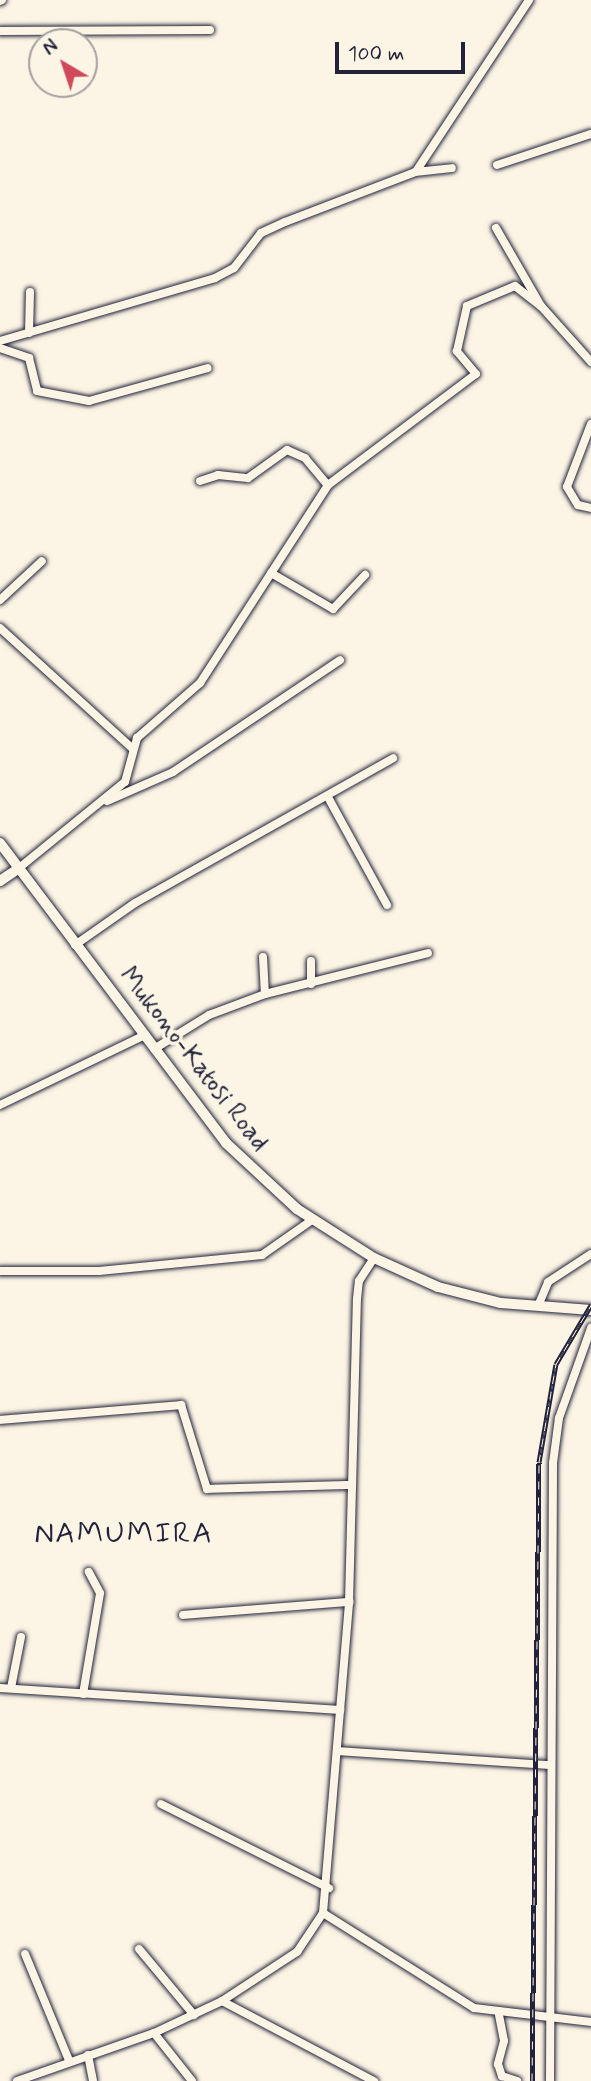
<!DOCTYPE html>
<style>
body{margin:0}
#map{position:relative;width:591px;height:2081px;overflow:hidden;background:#fcf5e5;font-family:Mynerve,sans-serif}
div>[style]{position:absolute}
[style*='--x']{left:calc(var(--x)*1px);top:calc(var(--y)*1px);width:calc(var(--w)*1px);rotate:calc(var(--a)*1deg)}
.roads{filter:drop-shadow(0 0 2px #22223b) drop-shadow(0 0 2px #22223b)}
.street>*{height:8px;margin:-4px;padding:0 4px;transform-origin:4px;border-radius:4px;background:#fcf5e5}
.secondary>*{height:10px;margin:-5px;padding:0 5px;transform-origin:5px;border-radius:5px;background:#fcf5e5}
.rail>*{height:5px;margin-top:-2.5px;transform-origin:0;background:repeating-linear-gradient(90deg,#fcf5e5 0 8px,#22223b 0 16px);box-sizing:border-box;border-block:2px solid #22223b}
span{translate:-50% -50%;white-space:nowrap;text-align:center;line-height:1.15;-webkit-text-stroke:7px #fcf5e5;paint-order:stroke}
.street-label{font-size:26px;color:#22223b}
.quarter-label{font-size:30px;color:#22223b;letter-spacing:2px}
.north{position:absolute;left:28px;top:28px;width:70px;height:70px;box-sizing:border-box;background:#fcf5e5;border:2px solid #a5a1a1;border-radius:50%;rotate:321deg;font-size:19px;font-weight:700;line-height:28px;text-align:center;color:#22223b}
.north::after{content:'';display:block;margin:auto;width:24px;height:32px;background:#d1495b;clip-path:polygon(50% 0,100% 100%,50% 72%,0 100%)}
.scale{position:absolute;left:335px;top:42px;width:130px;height:32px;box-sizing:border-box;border:4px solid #22223b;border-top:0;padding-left:9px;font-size:21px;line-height:24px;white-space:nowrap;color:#22223b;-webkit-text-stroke:5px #fcf5e5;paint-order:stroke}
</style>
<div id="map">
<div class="roads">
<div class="street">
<div style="--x:0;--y:1;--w:2;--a:-27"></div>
<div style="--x:0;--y:31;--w:210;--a:-0.3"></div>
<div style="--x:497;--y:165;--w:99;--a:-18.3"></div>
<div style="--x:417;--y:170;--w:204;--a:-56.6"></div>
<div style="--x:496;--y:228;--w:90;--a:60"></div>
<div style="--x:541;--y:306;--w:75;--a:48.2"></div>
<div style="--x:29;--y:333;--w:41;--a:-88.6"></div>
<div style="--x:0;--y:341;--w:224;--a:-16.3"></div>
<div style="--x:215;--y:278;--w:21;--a:-28"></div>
<div style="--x:234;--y:268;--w:44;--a:-52.4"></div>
<div style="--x:261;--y:233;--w:26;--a:-25"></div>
<div style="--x:285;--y:222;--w:139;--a:-21"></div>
<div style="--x:415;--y:172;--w:37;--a:-6"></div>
<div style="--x:0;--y:348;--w:31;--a:19"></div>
<div style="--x:29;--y:358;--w:34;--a:76"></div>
<div style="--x:37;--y:391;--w:53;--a:10.9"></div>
<div style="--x:89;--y:401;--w:123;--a:-15.5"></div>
<div style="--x:591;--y:424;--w:67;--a:110.9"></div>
<div style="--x:567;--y:487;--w:21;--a:59"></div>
<div style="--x:578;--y:505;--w:13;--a:13"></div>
<div style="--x:200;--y:481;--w:19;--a:-18"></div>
<div style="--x:218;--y:475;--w:30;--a:6"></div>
<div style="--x:248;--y:478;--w:48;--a:-35.7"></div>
<div style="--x:287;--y:450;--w:20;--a:24"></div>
<div style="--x:305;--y:458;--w:35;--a:50"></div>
<div style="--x:271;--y:573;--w:72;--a:30.1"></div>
<div style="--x:333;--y:609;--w:47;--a:-46.7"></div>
<div style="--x:0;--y:600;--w:57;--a:-42.9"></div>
<div style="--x:0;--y:628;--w:180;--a:42.3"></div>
<div style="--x:329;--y:799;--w:121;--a:61.3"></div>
<div style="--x:107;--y:801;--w:72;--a:-23.7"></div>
<div style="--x:173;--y:772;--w:201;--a:-33.8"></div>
<div style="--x:19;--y:868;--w:136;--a:-39.1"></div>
<div style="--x:125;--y:782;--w:46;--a:-74.7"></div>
<div style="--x:137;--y:738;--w:84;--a:-41.1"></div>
<div style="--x:200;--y:683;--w:236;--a:-57.1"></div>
<div style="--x:328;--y:485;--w:185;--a:-36.9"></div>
<div style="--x:476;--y:374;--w:30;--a:-130"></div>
<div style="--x:457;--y:351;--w:46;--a:-77.5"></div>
<div style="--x:467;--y:306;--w:52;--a:-22.6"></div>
<div style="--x:515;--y:286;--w:33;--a:38"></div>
<div style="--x:75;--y:945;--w:73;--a:-35"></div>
<div style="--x:135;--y:903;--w:296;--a:-29.3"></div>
<div style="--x:263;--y:957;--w:37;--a:87"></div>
<div style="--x:265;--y:994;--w:168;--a:-14.1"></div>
<div style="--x:311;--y:961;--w:23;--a:90"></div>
<div style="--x:154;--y:1049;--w:65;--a:-31.7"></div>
<div style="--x:209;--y:1015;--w:60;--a:-20.6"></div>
<div style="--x:0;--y:1105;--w:159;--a:-25.8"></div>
<div style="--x:0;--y:1271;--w:99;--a:0"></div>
<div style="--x:99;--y:1271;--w:164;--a:-5.6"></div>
<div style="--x:262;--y:1255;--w:61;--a:-35"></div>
<div style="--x:538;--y:1306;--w:26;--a:-67"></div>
<div style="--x:548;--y:1282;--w:51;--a:-33.1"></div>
<div style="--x:0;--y:1420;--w:182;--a:-4.7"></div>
<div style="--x:181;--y:1405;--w:88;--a:72.8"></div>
<div style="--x:207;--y:1489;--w:144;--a:-1.6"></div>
<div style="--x:183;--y:1615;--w:167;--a:-4.5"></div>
<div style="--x:0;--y:1688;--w:341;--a:3.7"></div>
<div style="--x:11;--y:1688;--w:52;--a:-78.9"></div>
<div style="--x:83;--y:1694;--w:102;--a:-80.4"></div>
<div style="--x:100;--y:1593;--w:24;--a:-118"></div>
<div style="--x:337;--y:1751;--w:213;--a:3.8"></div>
<div style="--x:161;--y:1804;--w:188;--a:26.6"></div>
<div style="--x:323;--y:1913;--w:178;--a:32.2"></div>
<div style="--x:474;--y:2008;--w:118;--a:6.8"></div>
<div style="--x:139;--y:1949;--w:86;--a:50.2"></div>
<div style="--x:25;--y:1954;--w:115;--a:67.5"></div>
<div style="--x:222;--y:2001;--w:172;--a:27.8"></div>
<div style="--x:499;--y:2015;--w:26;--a:79"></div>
<div style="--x:504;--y:2041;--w:24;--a:105"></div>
<div style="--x:498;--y:2064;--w:13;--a:72"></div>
<div style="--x:502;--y:2076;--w:16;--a:18"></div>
<div style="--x:154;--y:2033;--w:61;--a:51.6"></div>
<div style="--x:88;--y:2055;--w:26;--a:79"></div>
<div style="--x:17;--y:2081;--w:145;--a:-19.3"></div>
<div style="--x:154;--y:2033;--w:75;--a:-25.2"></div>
<div style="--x:222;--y:2001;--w:90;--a:-33.2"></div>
<div style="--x:297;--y:1952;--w:47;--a:-56.3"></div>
<div style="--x:323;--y:1913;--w:312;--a:-85.2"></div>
<div style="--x:349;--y:1602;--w:303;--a:-88.5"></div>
<div style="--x:357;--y:1299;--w:18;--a:-84"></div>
<div style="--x:359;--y:1281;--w:27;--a:-57"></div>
<div style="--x:550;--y:2081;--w:618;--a:-89.72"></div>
<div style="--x:553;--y:1463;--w:45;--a:-82.4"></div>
<div style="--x:559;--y:1418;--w:96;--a:-70.4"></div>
</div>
<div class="secondary">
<div style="--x:0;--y:843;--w:376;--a:53"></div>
<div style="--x:226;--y:1143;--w:97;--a:42.9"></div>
<div style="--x:297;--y:1209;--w:91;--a:32.5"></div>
<div style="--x:374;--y:1258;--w:70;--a:24.4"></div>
<div style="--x:438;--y:1287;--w:65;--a:14.3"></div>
<div style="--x:501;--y:1303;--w:90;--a:4.4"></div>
<div style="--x:0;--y:881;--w:23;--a:-34"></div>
</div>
</div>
<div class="rail">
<div style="--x:532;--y:2081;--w:619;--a:-89.35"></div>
<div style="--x:539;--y:1462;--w:99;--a:-80.2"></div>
<div style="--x:556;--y:1364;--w:69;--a:-59.3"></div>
</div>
<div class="street-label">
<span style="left:193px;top:1060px;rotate:52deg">Mukono-Katosi Road</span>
</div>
<div class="quarter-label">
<span style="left:124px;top:1534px">NAMUMIRA</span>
</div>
<div class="north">N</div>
<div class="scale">100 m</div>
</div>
